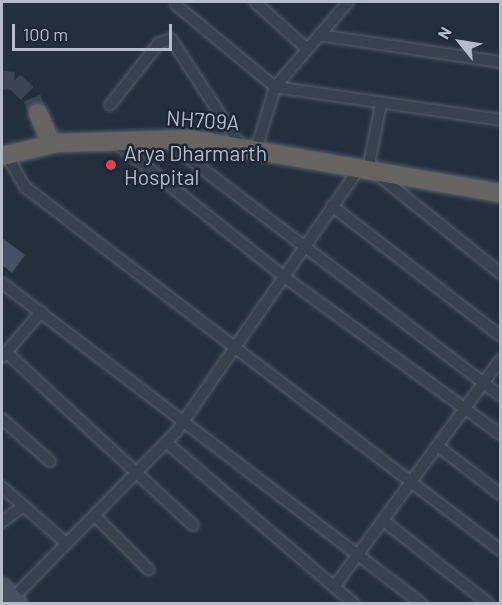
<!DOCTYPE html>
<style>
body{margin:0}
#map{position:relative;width:502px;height:605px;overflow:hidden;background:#242f3e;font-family:Barlow,sans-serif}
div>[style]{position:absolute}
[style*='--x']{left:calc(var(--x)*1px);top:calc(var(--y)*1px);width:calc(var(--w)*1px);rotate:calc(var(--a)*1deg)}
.building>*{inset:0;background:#455162}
.trunk-tunnel>*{height:18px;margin-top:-9px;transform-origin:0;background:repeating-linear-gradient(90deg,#3a4453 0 18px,transparent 0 27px)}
.roads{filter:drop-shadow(0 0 2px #565f6c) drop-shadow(0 0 2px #565f6c)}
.minor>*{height:10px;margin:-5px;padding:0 5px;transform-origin:5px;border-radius:5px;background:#38414e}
.secondary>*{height:16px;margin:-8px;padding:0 8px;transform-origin:8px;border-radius:8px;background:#465061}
.trunk>*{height:18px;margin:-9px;padding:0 9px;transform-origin:9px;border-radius:9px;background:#656462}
.dots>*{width:16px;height:16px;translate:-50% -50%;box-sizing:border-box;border:3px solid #1d2633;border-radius:50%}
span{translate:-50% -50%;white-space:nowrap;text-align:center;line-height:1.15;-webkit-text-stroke:5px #1d2633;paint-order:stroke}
.street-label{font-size:21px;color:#b4bcc9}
.poi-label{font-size:21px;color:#b4bcc9}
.left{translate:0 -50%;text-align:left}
.frame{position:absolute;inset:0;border:3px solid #b4bcc9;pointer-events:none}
.north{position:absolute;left:430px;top:12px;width:60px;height:60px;-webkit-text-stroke:4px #1d2633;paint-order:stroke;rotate:300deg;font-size:16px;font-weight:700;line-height:24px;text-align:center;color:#b4bcc9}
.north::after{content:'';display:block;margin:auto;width:21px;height:27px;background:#b4bcc9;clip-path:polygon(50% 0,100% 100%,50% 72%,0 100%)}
.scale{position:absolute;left:12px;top:24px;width:160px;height:27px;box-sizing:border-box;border:3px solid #b4bcc9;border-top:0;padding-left:8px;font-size:18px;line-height:21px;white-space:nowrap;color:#b4bcc9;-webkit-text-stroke:4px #1d2633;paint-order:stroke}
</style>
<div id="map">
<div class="building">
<div style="clip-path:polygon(2px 238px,25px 255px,12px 273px,2px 265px)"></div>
</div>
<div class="trunk-tunnel">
<div style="--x:2;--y:80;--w:12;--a:5"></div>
<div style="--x:14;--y:81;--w:25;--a:43"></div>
<div style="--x:32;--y:98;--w:16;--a:68"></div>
</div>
<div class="roads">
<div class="minor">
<div style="--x:255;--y:2;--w:69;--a:42"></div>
<div style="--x:176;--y:5;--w:129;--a:39.6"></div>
<div style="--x:275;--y:87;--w:227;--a:8.3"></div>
<div style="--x:319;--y:35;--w:183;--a:8.5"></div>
<div style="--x:110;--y:105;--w:79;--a:-51.7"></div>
<div style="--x:159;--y:43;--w:13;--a:-18"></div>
<div style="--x:171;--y:39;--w:126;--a:56.9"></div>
<div style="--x:114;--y:141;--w:216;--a:38.6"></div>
<div style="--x:283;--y:276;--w:268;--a:36.1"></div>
<div style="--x:166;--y:141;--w:420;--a:37.3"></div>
<div style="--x:257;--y:147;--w:63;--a:-73.3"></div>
<div style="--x:275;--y:87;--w:112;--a:-49.3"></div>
<div style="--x:6;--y:154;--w:38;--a:60"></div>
<div style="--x:25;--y:187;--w:598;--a:37.39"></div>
<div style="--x:368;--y:170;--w:68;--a:-79"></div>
<div style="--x:377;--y:174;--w:158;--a:38.8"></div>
<div style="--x:332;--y:206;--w:212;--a:37.7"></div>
<div style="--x:2;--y:283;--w:529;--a:37.39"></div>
<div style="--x:6;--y:352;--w:255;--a:42.8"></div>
<div style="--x:2;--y:357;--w:60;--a:-49.1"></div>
<div style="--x:2;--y:419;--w:64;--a:41.2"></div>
<div style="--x:167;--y:443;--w:247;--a:40.7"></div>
<div style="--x:439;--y:447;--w:77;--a:37.6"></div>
<div style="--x:2;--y:487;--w:86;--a:41.2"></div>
<div style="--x:95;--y:516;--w:76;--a:45"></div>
<div style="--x:384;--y:521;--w:134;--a:38.3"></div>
<div style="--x:2;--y:522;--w:26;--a:-37"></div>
<div style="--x:334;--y:587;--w:281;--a:-53.8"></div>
<div style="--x:13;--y:598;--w:233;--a:-45.5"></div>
<div style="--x:176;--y:432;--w:320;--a:-55.2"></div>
</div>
<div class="secondary">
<div style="--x:2;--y:586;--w:25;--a:47"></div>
</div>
<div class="trunk">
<div style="--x:38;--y:113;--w:34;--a:66"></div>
<div style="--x:2;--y:156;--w:57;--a:-13.3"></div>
<div style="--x:57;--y:143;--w:133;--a:-1.7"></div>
<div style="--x:190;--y:139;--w:315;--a:9.9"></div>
</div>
</div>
<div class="dots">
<div style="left:111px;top:165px;background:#e0444e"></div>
</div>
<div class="street-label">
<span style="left:203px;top:120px;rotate:4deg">NH709A</span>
</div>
<div class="poi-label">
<span class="left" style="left:124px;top:165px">Arya Dharmarth<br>Hospital</span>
</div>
<div class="frame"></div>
<div class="north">N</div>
<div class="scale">100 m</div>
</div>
